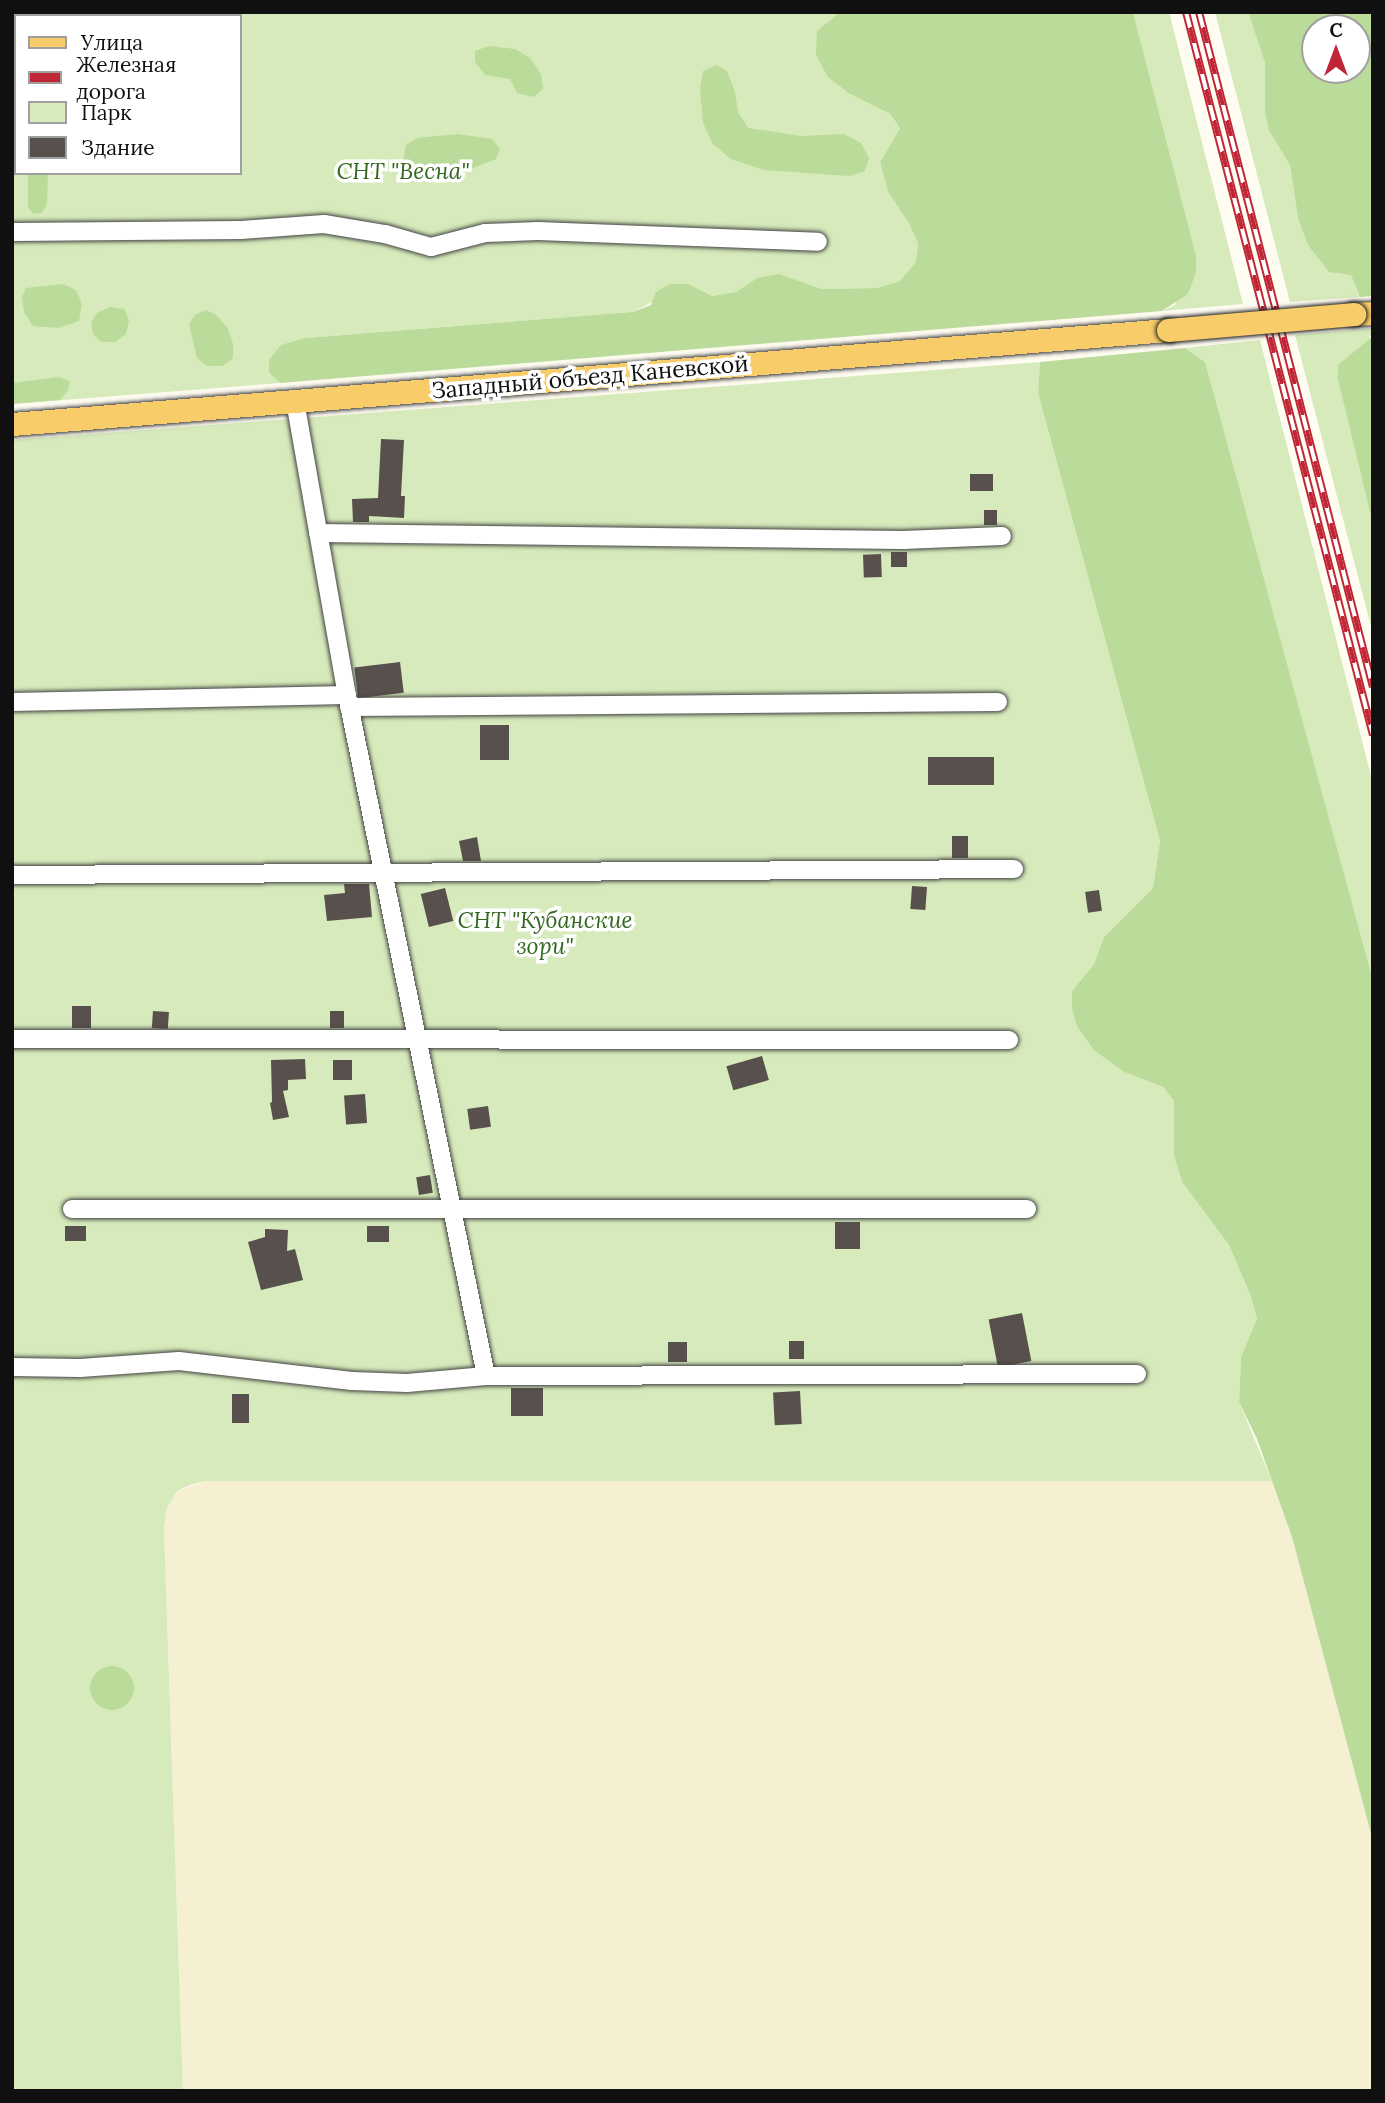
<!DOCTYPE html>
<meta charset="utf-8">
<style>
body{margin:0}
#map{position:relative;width:1385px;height:2103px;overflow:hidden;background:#fffcf2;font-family:Lora,serif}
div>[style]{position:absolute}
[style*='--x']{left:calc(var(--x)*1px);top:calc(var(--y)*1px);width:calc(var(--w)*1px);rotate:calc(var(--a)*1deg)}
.farmland>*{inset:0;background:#f5f0d2}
.green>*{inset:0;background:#d6eabb}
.forest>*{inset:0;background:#bbdb9a}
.round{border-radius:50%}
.building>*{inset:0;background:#58504c;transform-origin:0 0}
.roads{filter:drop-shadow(0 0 2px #434343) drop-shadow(0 0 2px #434343)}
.minor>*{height:18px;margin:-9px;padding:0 9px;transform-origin:9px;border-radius:9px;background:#fff}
.major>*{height:23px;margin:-11.5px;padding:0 11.5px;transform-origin:11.5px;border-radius:11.5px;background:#f8cc69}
.rail>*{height:8px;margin-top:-4px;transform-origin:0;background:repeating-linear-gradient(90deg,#fff 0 16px,#c12637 0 32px);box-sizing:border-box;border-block:2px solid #c12637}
.bridges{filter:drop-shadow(0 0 2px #212121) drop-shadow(0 0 2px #212121)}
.major-bridge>*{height:23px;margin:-11.5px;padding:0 11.5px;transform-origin:11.5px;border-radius:11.5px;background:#f8cc69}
span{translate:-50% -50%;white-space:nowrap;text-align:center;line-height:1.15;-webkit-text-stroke:7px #fff;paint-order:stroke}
.park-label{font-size:23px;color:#33681f;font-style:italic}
.street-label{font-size:23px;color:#101010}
.frame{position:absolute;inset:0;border:14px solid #101010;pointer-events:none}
.legend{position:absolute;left:14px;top:14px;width:228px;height:161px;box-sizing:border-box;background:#fff;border:2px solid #9f9f9f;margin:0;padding:9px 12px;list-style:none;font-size:21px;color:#101010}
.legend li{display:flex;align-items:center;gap:14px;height:35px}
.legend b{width:35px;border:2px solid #9f9f9f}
.north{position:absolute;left:1301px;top:14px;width:70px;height:70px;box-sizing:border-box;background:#fff;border:2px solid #9f9f9f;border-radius:50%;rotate:0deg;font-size:19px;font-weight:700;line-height:28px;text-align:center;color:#101010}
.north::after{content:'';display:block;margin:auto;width:24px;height:32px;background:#c12637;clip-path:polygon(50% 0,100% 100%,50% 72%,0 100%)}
</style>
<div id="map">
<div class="farmland">
<div style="clip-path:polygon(206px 1481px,1272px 1481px,1292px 1537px,1373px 1841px,1373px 2091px,183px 2091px,164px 1529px,167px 1508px,177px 1491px)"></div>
</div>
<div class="green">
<div style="clip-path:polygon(evenodd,12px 12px,840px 12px,817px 31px,850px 94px,890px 114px,900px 128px,880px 162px,888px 192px,909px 222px,918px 244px,917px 262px,900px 281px,877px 288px,821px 289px,757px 278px,736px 292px,712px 296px,689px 284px,632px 312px,305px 338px,269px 373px,280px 383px,12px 404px,12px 12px,16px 16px,240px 16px,240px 173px,16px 173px,16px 16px)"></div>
<div style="clip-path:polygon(1133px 12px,1169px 12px,1243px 304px,1162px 311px,1175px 305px,1196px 255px)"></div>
<div style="clip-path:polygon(1215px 12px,1248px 12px,1265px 63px,1265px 113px,1269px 131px,1290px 165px,1298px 218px,1351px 274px,1360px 297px,1290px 302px)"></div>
<div style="clip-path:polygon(1373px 328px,1368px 343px,1345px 359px,1338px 380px,1373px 525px,1373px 634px,1295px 335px)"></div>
<div style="clip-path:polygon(1260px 340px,1373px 784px,1373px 1017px,1205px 362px,1185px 348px)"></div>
<div style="clip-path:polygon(1040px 362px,1038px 393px,1160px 841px,1153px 888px,1104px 937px,1094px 964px,1072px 991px,1124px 1072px,1163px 1087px,1174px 1101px,1174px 1155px,1182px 1182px,1229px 1245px,1250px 1294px,1257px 1318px,1241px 1357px,1239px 1402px,1272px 1481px,206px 1481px,190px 1485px,177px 1491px,167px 1508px,164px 1529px,183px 2091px,12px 2091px,12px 440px)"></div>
</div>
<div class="forest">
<div style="clip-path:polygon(840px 12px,1133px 12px,1196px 255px,1196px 272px,1188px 294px,1162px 311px,280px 383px,269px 373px,269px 360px,281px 345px,305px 338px,632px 312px,651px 305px,656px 292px,670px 284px,689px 284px,712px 296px,736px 292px,757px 278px,779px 274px,821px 289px,877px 288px,900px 281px,916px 262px,918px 244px,909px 223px,888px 192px,880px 162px,900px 128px,890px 114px,850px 94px,828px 77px,816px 55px,817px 31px)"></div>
<div style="clip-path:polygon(evenodd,1248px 12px,1373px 12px,1373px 296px,1360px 297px,1351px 275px,1329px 272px,1308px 245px,1298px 218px,1290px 165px,1269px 131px,1265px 113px,1265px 63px,1248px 12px,1315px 28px,1357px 28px,1357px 70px,1315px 70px,1315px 28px)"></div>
<div style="clip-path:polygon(489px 46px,515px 49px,530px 58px,541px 74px,543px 89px,534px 97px,517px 93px,510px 79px,485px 75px,475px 62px,475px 51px)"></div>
<div style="clip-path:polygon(717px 65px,727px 71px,735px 92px,738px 112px,748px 128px,801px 136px,844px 134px,861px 143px,869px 158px,865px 171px,850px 176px,764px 170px,731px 159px,712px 143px,703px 122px,700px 90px,703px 71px)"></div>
<div style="clip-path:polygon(457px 134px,492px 139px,500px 149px,496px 159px,470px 169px,432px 173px,411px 169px,403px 160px,406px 145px,417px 138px)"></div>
<div style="clip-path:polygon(28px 173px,48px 173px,47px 204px,42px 213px,33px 214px,28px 207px)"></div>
<div style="clip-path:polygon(63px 284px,76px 290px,82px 304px,79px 321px,58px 328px,33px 326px,24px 312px,22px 297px,26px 288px)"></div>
<div style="clip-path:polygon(110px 307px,124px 309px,129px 320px,126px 334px,115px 342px,101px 342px,93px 334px,91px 322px,97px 313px)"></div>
<div style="clip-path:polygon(206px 310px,216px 315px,227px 327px,233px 344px,233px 358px,223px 366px,207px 366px,197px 358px,189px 324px,195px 315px)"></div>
<div style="clip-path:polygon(1373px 336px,1373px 525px,1338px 380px,1338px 365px)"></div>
<div style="clip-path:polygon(1185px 348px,1205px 362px,1373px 981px,1373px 1841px,1292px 1537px,1257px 1439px,1239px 1402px,1241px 1357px,1257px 1318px,1250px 1294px,1229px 1245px,1182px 1182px,1174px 1155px,1174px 1101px,1163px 1087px,1124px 1072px,1094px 1050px,1077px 1026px,1072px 1008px,1072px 991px,1094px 964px,1104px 937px,1153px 888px,1160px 841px,1038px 393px,1040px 362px)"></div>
<div style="clip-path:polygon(59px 377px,70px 381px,68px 390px,60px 400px,12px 404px,12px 383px)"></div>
<div class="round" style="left:90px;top:1666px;width:44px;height:44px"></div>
</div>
<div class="building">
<div style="clip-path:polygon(381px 439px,404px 440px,401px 496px,405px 496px,404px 518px,369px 516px,369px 522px,353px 522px,352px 499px,378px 498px)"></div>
<div style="left:970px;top:474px;width:23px;height:17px"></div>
<div style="left:984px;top:510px;width:13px;height:15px"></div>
<div style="left:891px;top:552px;width:16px;height:15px"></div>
<div style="left:881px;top:554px;width:23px;height:18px;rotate:88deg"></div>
<div style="left:400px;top:662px;width:31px;height:46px;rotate:83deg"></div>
<div style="left:480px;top:725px;width:29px;height:35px"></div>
<div style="left:994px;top:757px;width:28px;height:66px;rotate:90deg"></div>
<div style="left:952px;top:836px;width:16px;height:22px"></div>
<div style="clip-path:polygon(477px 837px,481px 861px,463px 861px,459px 841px)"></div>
<div style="clip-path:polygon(344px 884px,369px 884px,372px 917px,327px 921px,324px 895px,345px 893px)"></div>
<div style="left:912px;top:886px;width:15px;height:23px;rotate:4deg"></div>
<div style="left:445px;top:888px;width:34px;height:25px;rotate:76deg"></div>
<div style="left:1099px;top:890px;width:21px;height:14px;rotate:82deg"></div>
<div style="left:72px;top:1006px;width:19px;height:22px"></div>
<div style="left:153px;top:1011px;width:16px;height:17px;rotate:4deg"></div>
<div style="left:330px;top:1011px;width:14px;height:17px"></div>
<div style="left:762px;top:1056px;width:25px;height:37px;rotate:74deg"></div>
<div style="clip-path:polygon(305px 1059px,306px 1079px,288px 1080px,288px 1090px,283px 1091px,289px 1117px,273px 1120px,270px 1103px,272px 1102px,271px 1060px)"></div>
<div style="left:333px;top:1060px;width:19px;height:20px"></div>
<div style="left:365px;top:1094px;width:29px;height:21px;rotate:86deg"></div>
<div style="left:488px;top:1106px;width:21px;height:21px;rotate:82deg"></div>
<div style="left:430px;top:1175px;width:18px;height:14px;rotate:81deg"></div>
<div style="left:835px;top:1222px;width:25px;height:27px"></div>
<div style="left:65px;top:1226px;width:21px;height:15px"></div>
<div style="left:389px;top:1226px;width:16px;height:22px;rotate:90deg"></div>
<div style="clip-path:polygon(265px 1229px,288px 1230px,287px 1251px,295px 1249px,303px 1280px,261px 1290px,248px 1242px,265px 1237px)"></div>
<div style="left:1022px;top:1313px;width:49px;height:34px;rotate:79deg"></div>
<div style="left:789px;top:1341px;width:15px;height:18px"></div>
<div style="left:668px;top:1342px;width:19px;height:20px"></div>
<div style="left:511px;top:1388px;width:32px;height:28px"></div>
<div style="left:800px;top:1391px;width:33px;height:27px;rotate:87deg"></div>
<div style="left:232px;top:1394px;width:17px;height:29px"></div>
</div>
<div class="roads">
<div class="minor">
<div style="--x:12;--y:232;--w:229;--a:-0.5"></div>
<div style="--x:241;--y:230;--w:83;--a:-4.1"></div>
<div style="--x:324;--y:224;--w:62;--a:9.3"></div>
<div style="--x:385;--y:234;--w:48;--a:15.8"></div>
<div style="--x:431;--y:247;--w:56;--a:-14.5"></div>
<div style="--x:485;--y:233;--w:53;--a:-2.2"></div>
<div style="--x:538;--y:231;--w:280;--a:2.2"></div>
<div style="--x:295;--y:401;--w:299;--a:80"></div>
<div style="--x:347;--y:695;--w:695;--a:78.46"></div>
<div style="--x:318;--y:533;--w:585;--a:0.69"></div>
<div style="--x:903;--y:540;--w:99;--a:-2.3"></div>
<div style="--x:12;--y:702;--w:335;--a:-1.2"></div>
<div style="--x:349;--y:707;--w:649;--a:-0.44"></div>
<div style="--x:12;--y:875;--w:1002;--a:-0.34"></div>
<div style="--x:12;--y:1039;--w:997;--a:0.06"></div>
<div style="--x:72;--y:1209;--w:955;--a:0"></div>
<div style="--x:12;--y:1367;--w:68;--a:0.8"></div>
<div style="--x:80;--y:1368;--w:99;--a:-4"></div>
<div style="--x:179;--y:1361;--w:174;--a:6.6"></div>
<div style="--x:352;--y:1381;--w:55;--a:2.1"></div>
<div style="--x:407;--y:1383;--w:79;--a:-5.1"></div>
<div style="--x:486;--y:1376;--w:651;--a:-0.18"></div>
</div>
<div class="major">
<div style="--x:1354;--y:314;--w:19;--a:-3"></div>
<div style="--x:12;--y:424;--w:1160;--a:-4.65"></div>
</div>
</div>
<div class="rail">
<div style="--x:1186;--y:12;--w:747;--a:75.5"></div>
<div style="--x:1199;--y:12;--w:697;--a:75.55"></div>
</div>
<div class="bridges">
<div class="major-bridge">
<div style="--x:1168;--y:330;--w:187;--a:-4.9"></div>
</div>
</div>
<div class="park-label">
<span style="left:403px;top:171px">СНТ "Весна"</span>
<span style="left:545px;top:933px">СНТ "Кубанские<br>зори"</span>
</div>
<div class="street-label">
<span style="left:590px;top:377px;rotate:-5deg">Западный объезд Каневской</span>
</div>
<div class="frame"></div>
<ul class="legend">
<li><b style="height:9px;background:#f8cc69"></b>Улица</li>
<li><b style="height:9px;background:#c12637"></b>Железная дорога</li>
<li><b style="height:19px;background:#d6eabb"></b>Парк</li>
<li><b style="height:19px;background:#58504c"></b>Здание</li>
</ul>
<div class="north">С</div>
</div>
